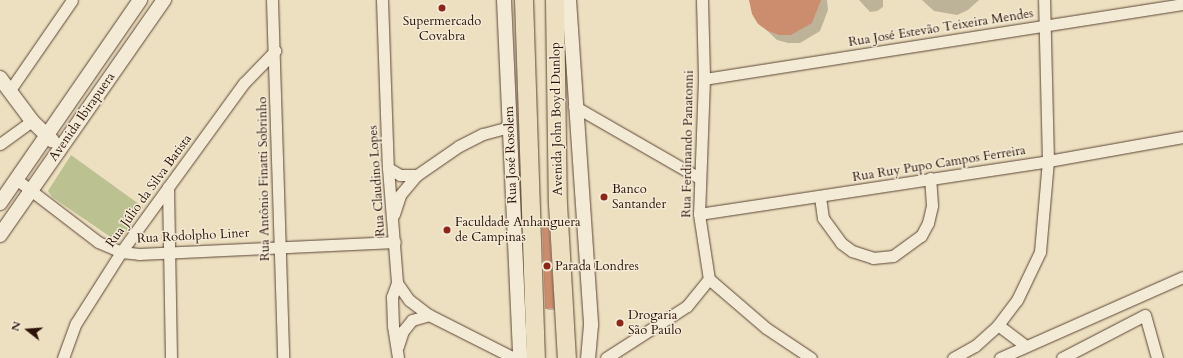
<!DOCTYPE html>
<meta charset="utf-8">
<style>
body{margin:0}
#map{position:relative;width:1183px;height:358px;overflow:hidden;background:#ede0c0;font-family:Cardo,serif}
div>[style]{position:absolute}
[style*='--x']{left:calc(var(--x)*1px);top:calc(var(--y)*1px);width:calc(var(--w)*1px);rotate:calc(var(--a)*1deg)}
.green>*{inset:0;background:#bbc190}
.shadow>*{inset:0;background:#0003}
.building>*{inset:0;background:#cc8d6e}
.roads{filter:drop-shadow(0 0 1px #5c4636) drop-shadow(0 0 1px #5c4636)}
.minor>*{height:11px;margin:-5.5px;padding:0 5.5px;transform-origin:5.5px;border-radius:5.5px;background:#f3ebd6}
.tertiary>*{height:14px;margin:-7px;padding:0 7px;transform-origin:7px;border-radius:7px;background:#f3ebd6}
.primary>*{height:18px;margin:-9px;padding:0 9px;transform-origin:9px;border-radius:9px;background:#ede0c0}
.dots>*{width:11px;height:11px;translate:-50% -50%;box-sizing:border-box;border:2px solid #f3ebd6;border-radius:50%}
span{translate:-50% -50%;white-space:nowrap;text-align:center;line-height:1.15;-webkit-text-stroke:3px #f3ebd6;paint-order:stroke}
.poi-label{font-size:13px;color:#2c1208}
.left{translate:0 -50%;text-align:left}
.street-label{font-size:13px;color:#2c1208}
.north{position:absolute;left:8px;top:310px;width:40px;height:40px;-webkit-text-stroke:3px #f3ebd6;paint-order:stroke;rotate:287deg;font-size:11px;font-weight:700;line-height:16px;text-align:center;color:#2c1208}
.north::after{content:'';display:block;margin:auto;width:14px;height:18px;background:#2c1208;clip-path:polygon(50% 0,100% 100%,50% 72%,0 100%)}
</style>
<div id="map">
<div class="green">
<div style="clip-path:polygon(71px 155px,143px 207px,123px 236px,112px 238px,52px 197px,48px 191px)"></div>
</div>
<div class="shadow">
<div style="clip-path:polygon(752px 0,827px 0,828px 10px,820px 31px,800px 43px,788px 43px,777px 40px,759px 23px)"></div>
<div style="clip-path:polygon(859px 0,883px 0,883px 7px,877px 11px,870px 12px)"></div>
<div style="clip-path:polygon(922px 0,979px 0,968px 10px,957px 15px,934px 11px)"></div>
<div style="clip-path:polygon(548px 224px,555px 310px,548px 310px,546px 308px)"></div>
</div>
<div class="building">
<div style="clip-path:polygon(749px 0,821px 0,812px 23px,791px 35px,779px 35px,768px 31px,758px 24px,752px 14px)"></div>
<div style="clip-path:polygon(542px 223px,549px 223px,554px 308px,545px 309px)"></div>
</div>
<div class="roads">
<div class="minor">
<div style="--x:272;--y:0;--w:358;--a:88.2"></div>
<div style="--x:382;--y:0;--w:168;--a:88"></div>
<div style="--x:388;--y:168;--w:115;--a:85.5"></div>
<div style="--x:397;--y:283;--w:15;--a:110"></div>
<div style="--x:392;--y:297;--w:29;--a:88"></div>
<div style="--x:393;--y:326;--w:32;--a:81"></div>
<div style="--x:702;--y:0;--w:79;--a:88.5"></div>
<div style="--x:704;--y:79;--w:135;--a:92.1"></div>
<div style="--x:699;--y:214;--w:66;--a:81.3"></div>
<div style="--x:709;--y:279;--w:75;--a:40.7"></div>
<div style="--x:766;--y:328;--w:54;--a:33.7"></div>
<div style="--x:704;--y:79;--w:485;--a:-8.9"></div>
<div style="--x:10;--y:90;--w:109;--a:-55.4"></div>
<div style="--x:574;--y:106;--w:144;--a:29.9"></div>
<div style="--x:0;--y:144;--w:39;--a:-36"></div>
<div style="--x:388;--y:168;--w:14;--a:30"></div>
<div style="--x:400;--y:175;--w:17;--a:0"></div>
<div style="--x:16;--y:179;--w:103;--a:37.5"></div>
<div style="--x:98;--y:242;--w:25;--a:23"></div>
<div style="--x:121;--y:252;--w:18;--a:6"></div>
<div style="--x:139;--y:254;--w:256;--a:-2.7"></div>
<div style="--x:168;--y:187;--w:171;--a:89"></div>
<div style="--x:820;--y:197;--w:21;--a:82"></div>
<div style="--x:823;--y:218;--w:31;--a:54"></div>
<div style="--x:841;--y:243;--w:14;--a:36"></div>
<div style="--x:852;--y:251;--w:22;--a:18"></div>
<div style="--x:873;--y:258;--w:20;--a:-6"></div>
<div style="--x:893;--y:256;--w:34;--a:-36"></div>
<div style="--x:921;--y:236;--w:15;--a:-62"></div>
<div style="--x:928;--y:223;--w:18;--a:-77"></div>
<div style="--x:932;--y:205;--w:27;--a:-94"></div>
<div style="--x:394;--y:214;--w:20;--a:-72"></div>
<div style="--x:400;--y:195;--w:26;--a:-50"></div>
<div style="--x:417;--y:175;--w:51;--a:-34.6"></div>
<div style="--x:459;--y:146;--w:27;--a:-27"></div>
<div style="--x:483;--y:134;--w:28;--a:-15"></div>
<div style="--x:699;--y:214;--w:353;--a:-8.6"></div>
<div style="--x:1048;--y:161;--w:137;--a:-10.1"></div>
<div style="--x:397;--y:283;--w:21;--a:55"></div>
<div style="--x:409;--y:300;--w:25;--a:37"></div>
<div style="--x:429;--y:315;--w:95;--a:26.8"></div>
<div style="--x:998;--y:325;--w:35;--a:37"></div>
<div style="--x:398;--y:346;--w:16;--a:-72"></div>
<div style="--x:403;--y:331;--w:14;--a:-51"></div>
<div style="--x:412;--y:320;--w:18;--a:-16"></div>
<div style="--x:63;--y:358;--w:37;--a:-70"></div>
<div style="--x:76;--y:323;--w:84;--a:-57.6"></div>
<div style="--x:121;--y:252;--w:209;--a:-54"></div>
<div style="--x:244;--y:83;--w:45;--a:-45.9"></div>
<div style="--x:606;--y:358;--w:96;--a:-32.7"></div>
<div style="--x:687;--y:306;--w:35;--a:-51"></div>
<div style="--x:953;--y:358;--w:25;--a:-29"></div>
<div style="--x:975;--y:346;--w:31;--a:-42"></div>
<div style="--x:998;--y:325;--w:31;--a:-53"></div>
<div style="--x:1017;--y:300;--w:53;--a:-64.4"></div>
<div style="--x:1040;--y:252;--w:91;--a:-85"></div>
<div style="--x:1048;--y:161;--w:161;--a:-91.4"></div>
<div style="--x:1000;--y:358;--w:200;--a:-23.9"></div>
<div style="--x:1062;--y:358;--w:93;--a:-27.4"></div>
<div style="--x:1145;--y:315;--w:45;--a:74.4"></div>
</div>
<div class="tertiary">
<div style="--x:504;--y:0;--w:358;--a:87.4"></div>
<div style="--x:569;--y:0;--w:326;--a:86.1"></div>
<div style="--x:591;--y:325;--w:33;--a:95"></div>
<div style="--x:0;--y:78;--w:54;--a:53.3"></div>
<div style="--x:32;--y:121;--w:28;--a:44"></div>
<div style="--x:0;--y:203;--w:247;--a:-55.4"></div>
<div style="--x:0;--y:235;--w:287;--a:-55.1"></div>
</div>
<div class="primary">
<div style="--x:524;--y:0;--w:358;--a:88.1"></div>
<div style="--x:555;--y:0;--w:204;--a:89.2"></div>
<div style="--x:558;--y:204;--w:154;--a:86.7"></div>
</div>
</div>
<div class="dots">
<div style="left:442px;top:8px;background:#8f2418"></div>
<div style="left:604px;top:197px;background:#8f2418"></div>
<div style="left:447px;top:230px;background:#8f2418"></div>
<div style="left:547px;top:266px;background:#8f2418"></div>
<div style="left:620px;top:323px;background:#8f2418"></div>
</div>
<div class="poi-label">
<span style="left:442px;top:29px">Supermercado<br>Covabra</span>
<span class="left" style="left:612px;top:197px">Banco<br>Santander</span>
<span class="left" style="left:455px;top:230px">Faculdade Anhanguera<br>de Campinas</span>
<span class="left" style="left:555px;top:266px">Parada Londres</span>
<span class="left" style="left:628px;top:323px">Drogaria<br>São Paulo</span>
</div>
<div class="street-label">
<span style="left:941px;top:28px;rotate:-9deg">Rua José Estevão Teixeira Mendes</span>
<span style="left:82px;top:117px;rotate:-55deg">Avenida Ibirapuera</span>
<span style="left:557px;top:119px;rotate:-91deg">Avenida John Boyd Dunlop</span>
<span style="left:688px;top:144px;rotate:-89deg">Rua Ferdinando Panatonni</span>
<span style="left:511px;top:155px;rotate:-92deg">Rua José Rosolem</span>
<span style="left:939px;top:164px;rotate:-9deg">Rua Ruy Pupo Campos Ferreira</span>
<span style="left:264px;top:179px;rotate:-91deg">Rua Antônio Finatti Sobrinho</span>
<span style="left:377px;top:181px;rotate:-94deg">Rua Claudino Lopes</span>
<span style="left:149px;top:191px;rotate:-54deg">Rua Júlio da Silva Batista</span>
<span style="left:193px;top:236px;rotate:-3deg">Rua Rodolpho Liner</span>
</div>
<div class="north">N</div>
</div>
